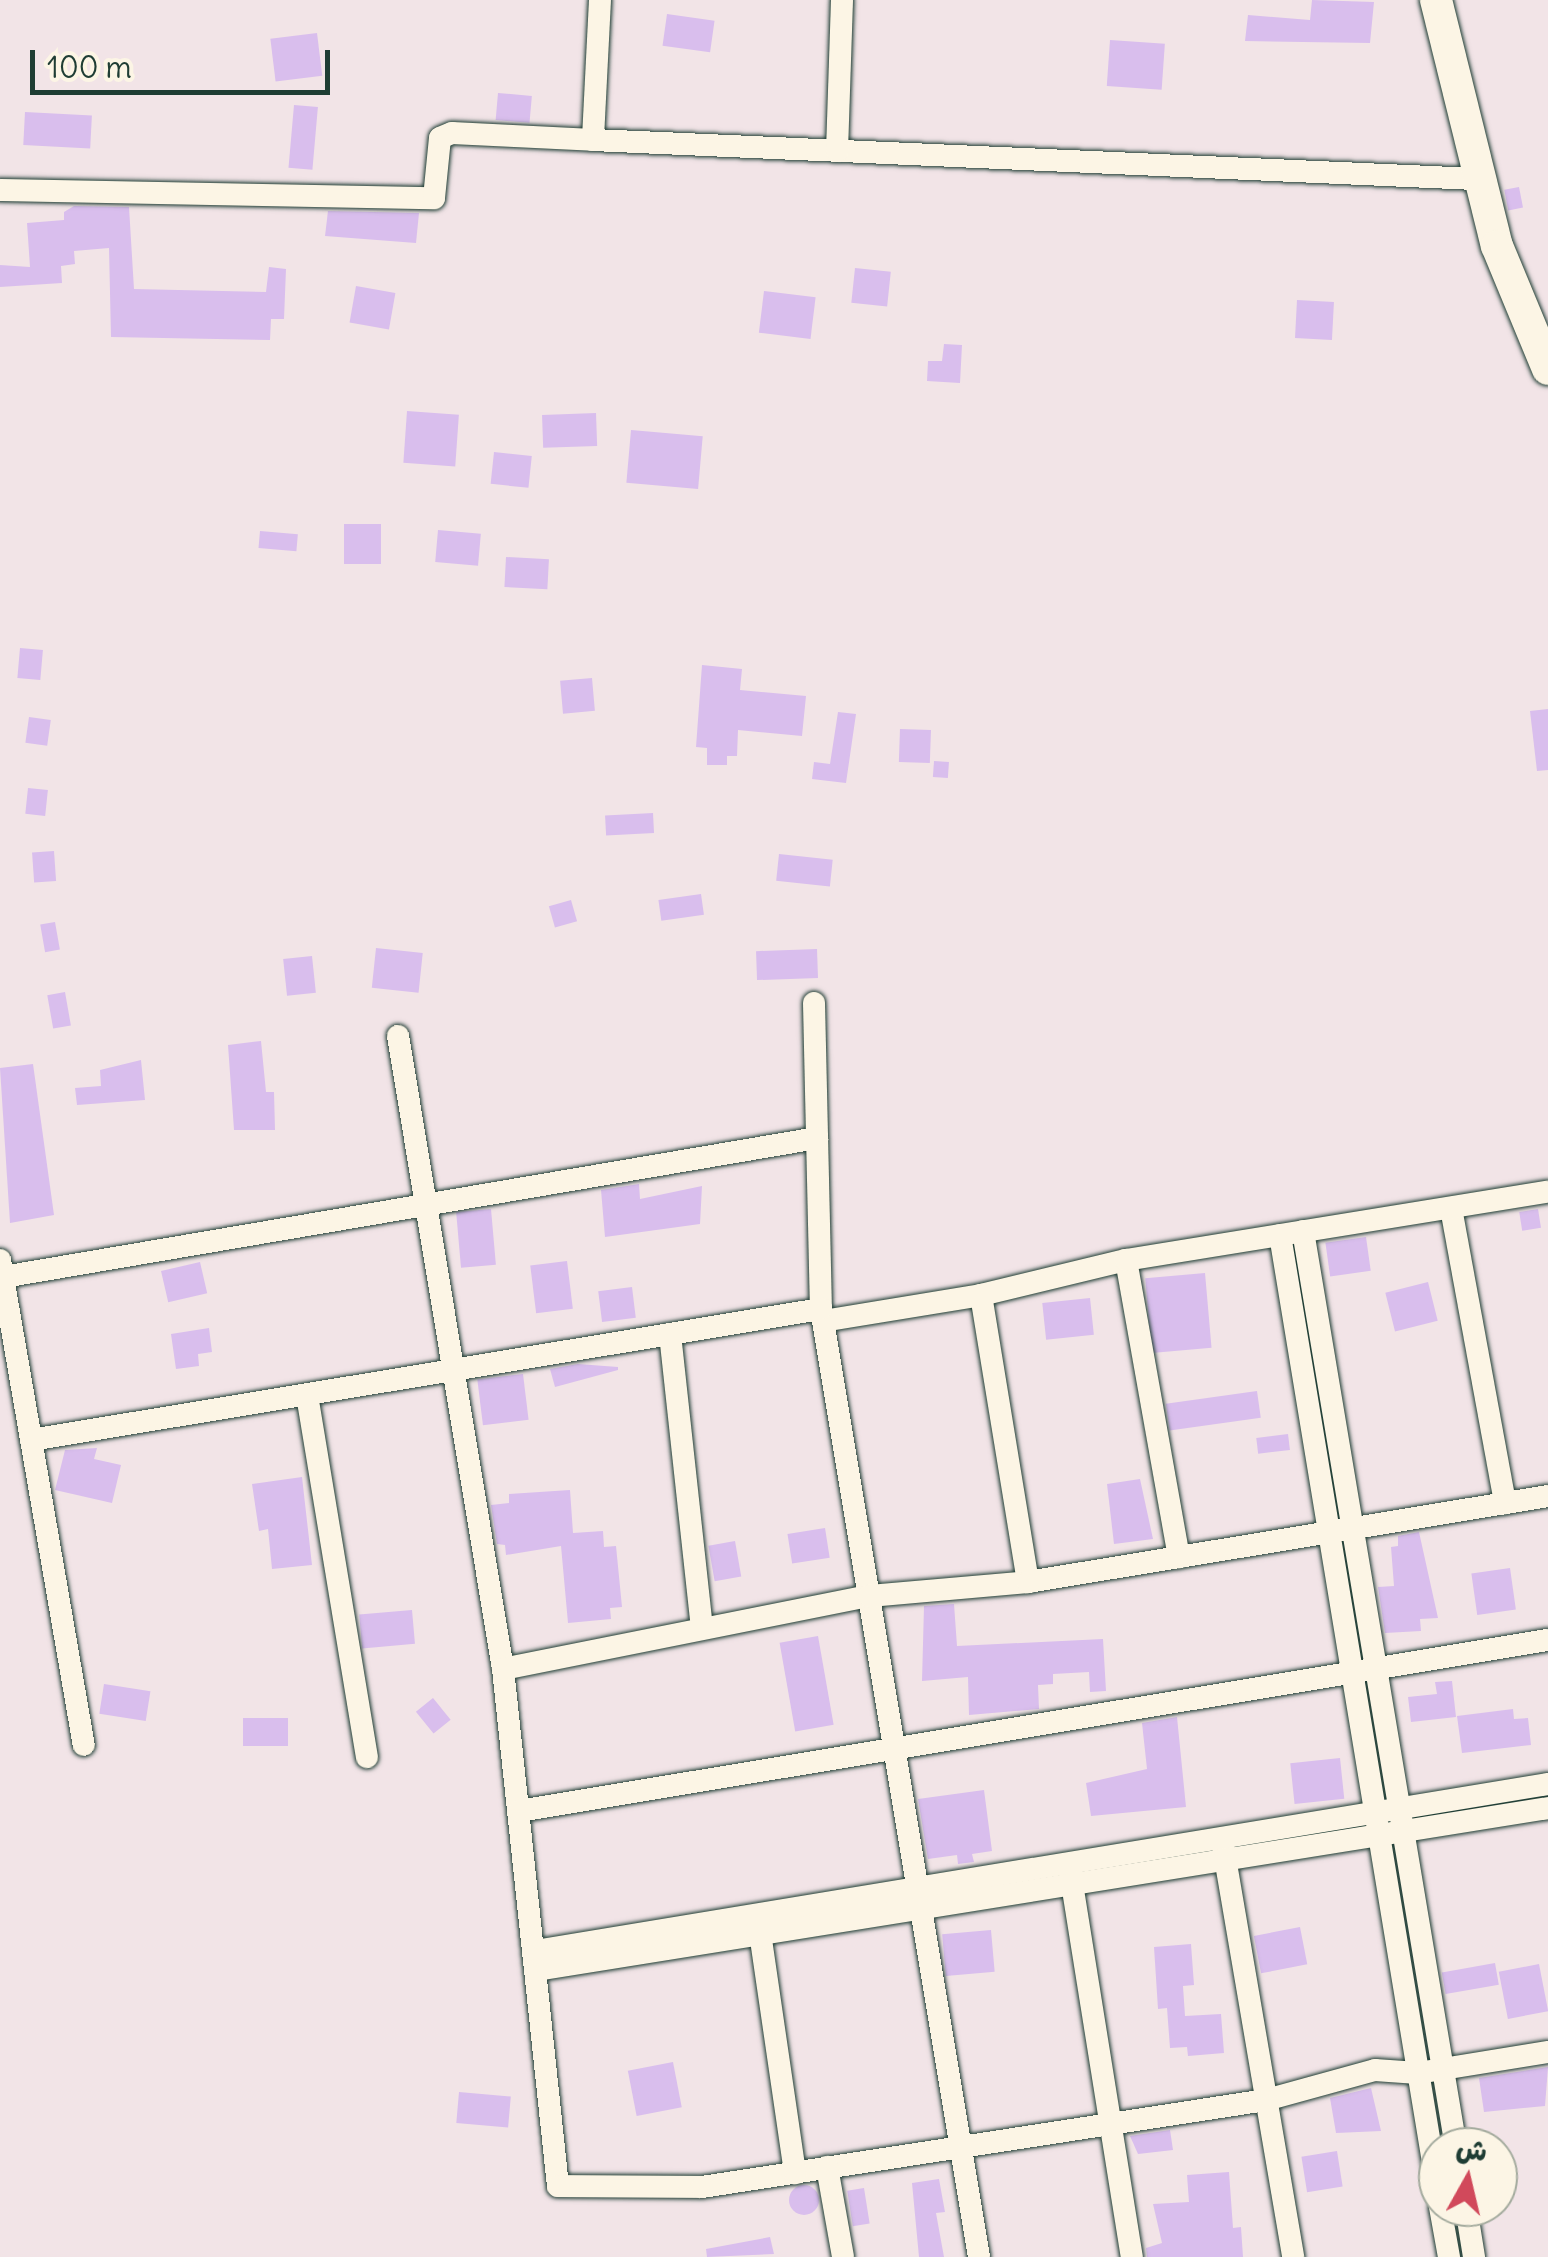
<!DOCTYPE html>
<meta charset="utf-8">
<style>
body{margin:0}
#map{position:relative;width:1548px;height:2257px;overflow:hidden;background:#f2e4e7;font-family:Delius,"Playpen Sans Arabic",sans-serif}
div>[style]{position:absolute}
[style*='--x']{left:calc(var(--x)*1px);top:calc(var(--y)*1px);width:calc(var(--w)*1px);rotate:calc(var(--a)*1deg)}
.building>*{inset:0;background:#d9beed;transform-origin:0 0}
.round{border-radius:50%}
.roads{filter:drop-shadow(0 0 2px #1f3d34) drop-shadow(0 0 2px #1f3d34)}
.street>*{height:22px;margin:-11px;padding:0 11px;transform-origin:11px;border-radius:11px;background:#fcf5e5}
.secondary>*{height:32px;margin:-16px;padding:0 16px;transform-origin:16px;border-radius:16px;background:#fcf5e5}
span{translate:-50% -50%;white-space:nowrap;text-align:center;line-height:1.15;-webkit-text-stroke:9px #fcf5e5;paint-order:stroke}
.north{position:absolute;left:1418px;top:2127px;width:100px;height:100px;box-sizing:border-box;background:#fcf5e5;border:2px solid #a4ab9e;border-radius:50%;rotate:8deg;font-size:28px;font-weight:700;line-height:40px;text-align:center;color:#1f3d34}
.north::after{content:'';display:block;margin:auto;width:35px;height:45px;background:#d1495b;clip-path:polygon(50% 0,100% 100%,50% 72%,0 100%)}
.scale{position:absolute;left:30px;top:50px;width:300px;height:45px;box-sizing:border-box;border:5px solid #1f3d34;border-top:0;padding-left:12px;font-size:30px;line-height:35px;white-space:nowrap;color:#1f3d34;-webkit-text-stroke:8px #fcf5e5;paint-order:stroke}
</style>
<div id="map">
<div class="building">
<div style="clip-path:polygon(1312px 0,1374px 2px,1370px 43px,1245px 41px,1248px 15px,1310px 20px)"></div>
<div style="left:667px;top:14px;width:48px;height:32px;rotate:8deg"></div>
<div style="left:317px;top:33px;width:43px;height:47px;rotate:83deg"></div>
<div style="left:1110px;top:40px;width:55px;height:46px;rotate:4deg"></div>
<div style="left:498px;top:93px;width:34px;height:27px;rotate:5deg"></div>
<div style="left:294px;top:105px;width:24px;height:63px;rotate:5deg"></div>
<div style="left:25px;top:112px;width:67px;height:33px;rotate:3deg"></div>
<div style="left:1519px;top:187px;width:21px;height:15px;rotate:79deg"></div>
<div style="clip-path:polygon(74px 206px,129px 207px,134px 289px,266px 292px,269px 267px,286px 269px,284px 319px,271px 319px,270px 340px,111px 337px,109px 248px,74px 251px,75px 264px,61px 266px,62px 283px,0 287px,0 265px,30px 267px,27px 223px,64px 220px,64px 212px)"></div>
<div style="clip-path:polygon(328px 211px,419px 213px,416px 243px,325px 236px)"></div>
<div style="left:855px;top:268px;width:36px;height:35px;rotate:6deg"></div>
<div style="left:356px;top:286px;width:40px;height:37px;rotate:10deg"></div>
<div style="left:764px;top:291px;width:52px;height:42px;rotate:7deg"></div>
<div style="left:1297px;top:300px;width:37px;height:38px;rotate:3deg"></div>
<div style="clip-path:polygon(944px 344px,962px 345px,960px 383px,927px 381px,928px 361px,942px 361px)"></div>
<div style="left:407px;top:411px;width:52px;height:52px;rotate:4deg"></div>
<div style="left:596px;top:413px;width:33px;height:54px;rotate:88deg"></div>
<div style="left:631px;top:430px;width:72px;height:53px;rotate:5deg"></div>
<div style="left:494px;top:452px;width:38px;height:32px;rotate:6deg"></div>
<div style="left:344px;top:524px;width:37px;height:40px"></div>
<div style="left:438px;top:530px;width:43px;height:32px;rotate:5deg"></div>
<div style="left:260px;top:531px;width:38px;height:17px;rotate:5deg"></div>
<div style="left:506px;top:557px;width:43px;height:30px;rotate:3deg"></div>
<div style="left:20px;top:648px;width:23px;height:30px;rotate:5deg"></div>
<div style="clip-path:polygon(702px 665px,742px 669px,740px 690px,806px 696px,802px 736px,738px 730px,737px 756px,727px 756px,727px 765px,707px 765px,707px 748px,696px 747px)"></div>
<div style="left:592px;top:678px;width:33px;height:32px;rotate:85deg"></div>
<div style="clip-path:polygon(1548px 709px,1548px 770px,1537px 771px,1530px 711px)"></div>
<div style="clip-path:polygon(838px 712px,856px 714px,846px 783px,812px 779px,814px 762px,830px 764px)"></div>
<div style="left:29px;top:717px;width:22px;height:26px;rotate:8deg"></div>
<div style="left:900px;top:729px;width:31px;height:33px;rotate:2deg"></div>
<div style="left:934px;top:761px;width:15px;height:16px;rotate:4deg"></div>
<div style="left:28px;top:788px;width:20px;height:26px;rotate:6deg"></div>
<div style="left:653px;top:813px;width:20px;height:48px;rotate:87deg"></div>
<div style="left:54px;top:851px;width:30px;height:22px;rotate:86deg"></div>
<div style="left:779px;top:854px;width:54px;height:27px;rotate:6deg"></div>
<div style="left:701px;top:894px;width:21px;height:43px;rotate:82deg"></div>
<div style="left:571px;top:900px;width:22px;height:23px;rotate:74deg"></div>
<div style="left:55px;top:922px;width:28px;height:15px;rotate:80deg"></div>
<div style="left:376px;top:948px;width:47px;height:40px;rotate:6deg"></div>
<div style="left:817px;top:949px;width:29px;height:61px;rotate:88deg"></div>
<div style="left:312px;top:956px;width:37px;height:29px;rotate:84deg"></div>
<div style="left:65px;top:992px;width:34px;height:18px;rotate:80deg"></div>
<div style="clip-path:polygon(261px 1041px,266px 1092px,274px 1092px,275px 1130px,234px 1130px,228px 1045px)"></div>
<div style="clip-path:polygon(141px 1060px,145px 1100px,77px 1105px,75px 1088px,101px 1086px,100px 1070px)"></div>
<div style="clip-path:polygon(33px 1064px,54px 1215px,10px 1223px,0 1068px)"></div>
<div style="clip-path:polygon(639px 1184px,640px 1199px,702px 1186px,700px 1224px,605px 1237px,601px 1190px)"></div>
<div style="left:491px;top:1209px;width:56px;height:35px;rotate:85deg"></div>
<div style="left:1538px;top:1209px;width:19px;height:19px;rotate:81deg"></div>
<div style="left:1366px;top:1237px;width:34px;height:41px;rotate:82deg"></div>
<div style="left:567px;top:1261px;width:48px;height:37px;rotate:83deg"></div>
<div style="left:200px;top:1262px;width:32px;height:40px;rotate:77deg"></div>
<div style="left:1205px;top:1273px;width:75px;height:60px;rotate:85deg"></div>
<div style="left:1428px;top:1282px;width:40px;height:44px;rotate:76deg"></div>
<div style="left:632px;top:1287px;width:31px;height:34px;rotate:83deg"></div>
<div style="left:1090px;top:1298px;width:37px;height:48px;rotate:84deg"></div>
<div style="clip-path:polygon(209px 1328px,212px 1352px,198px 1354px,199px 1366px,176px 1369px,171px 1334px)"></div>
<div style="clip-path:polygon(578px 1364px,618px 1367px,618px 1370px,555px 1387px,550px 1369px)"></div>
<div style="left:523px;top:1374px;width:46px;height:46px;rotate:83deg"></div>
<div style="left:1257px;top:1391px;width:27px;height:92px;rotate:82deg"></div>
<div style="left:1288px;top:1434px;width:16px;height:32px;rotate:83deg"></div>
<div style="clip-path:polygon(97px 1448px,94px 1459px,121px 1465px,112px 1503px,55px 1490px,65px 1450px)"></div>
<div style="clip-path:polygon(302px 1477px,312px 1565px,272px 1569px,268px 1529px,259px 1531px,252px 1484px)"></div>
<div style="clip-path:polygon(1140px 1479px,1153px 1539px,1114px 1544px,1107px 1484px)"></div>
<div style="clip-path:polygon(570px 1490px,573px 1533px,603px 1531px,604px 1547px,616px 1546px,622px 1607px,610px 1608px,611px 1619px,568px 1623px,561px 1546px,506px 1555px,505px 1545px,497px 1544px,491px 1505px,509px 1503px,509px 1494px)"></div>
<div style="left:825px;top:1528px;width:30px;height:38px;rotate:81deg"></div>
<div style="clip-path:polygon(1419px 1532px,1438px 1618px,1420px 1619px,1421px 1631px,1385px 1633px,1378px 1587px,1394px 1586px,1391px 1547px,1398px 1546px,1398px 1536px)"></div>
<div style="left:735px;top:1541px;width:36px;height:27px;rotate:80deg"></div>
<div style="left:1510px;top:1568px;width:42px;height:39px;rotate:82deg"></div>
<div style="clip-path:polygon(954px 1604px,957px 1646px,1103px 1639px,1106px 1691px,1090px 1692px,1089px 1672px,1053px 1674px,1053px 1684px,1038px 1685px,1039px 1709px,969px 1715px,968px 1677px,922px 1681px,924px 1606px)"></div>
<div style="left:412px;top:1610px;width:34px;height:53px;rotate:85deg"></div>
<div style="left:818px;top:1636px;width:90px;height:39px;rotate:80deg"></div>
<div style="clip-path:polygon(1452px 1681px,1456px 1717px,1411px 1722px,1408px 1697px,1437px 1694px,1435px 1682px)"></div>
<div style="left:104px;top:1684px;width:47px;height:30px;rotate:9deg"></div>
<div style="left:433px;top:1698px;width:28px;height:22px;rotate:51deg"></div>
<div style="clip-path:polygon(1513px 1709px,1514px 1719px,1528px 1718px,1531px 1745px,1462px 1753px,1457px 1716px)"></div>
<div style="clip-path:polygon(1177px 1717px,1186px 1807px,1091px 1816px,1086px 1783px,1147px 1769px,1142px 1723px)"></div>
<div style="left:243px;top:1718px;width:45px;height:28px"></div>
<div style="left:1340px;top:1758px;width:41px;height:50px;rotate:84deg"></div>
<div style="clip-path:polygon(984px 1790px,992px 1851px,972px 1854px,974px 1862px,958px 1864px,957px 1855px,928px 1859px,918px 1799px)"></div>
<div style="left:1300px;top:1927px;width:38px;height:47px;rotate:79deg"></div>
<div style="left:991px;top:1930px;width:42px;height:49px;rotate:85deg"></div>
<div style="clip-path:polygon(1191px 1944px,1194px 1985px,1183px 1986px,1185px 2016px,1221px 2014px,1224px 2053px,1188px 2056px,1187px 2047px,1170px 2048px,1167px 2008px,1158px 2009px,1154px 1947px)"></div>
<div style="left:1495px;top:1963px;width:22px;height:54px;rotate:80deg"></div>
<div style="left:1539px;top:1964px;width:48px;height:41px;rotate:79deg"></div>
<div style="left:673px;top:2062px;width:46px;height:46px;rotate:79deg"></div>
<div style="clip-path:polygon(1548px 2067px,1545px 2106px,1484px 2112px,1479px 2078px)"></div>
<div style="clip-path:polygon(1371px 2088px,1381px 2131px,1336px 2133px,1330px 2098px)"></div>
<div style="left:459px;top:2092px;width:52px;height:31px;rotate:5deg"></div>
<div style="clip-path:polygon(1170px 2130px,1173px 2150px,1138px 2154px,1130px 2136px)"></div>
<div style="left:1337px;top:2151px;width:36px;height:36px;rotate:81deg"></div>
<div style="clip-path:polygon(1229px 2172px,1233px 2228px,1241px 2227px,1243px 2257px,1147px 2257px,1146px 2248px,1162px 2243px,1153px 2204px,1189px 2202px,1187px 2175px)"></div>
<div style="clip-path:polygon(939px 2179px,945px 2212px,936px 2213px,944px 2257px,919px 2257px,912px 2183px)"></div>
<div class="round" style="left:789px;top:2185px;width:30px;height:30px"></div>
<div style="left:864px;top:2188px;width:36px;height:17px;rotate:81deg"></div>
<div style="clip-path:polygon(770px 2237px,774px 2254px,707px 2257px,706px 2249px)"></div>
</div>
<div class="roads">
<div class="street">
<div style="--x:600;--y:0;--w:140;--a:92.9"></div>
<div style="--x:593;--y:140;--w:885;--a:2.53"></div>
<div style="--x:837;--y:151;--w:151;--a:-88.1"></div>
<div style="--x:0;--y:190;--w:434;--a:1.1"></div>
<div style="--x:434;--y:198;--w:60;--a:-84.3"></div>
<div style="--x:440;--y:138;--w:13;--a:-23"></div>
<div style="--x:452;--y:133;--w:141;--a:2.8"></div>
<div style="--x:814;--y:1003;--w:306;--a:88.7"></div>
<div style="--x:821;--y:1309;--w:961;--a:80.54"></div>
<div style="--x:398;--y:1036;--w:642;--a:80.58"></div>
<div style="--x:503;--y:1669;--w:520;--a:83.93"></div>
<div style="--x:558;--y:2186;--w:144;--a:0.4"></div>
<div style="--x:702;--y:2187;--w:571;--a:-8.77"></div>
<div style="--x:1266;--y:2100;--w:113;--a:-15.4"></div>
<div style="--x:1375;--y:2070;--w:43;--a:4"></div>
<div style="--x:1418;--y:2073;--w:132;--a:-9.2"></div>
<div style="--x:1451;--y:1208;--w:300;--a:79.6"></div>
<div style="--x:1303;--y:1231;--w:929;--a:80.52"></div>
<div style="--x:1280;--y:1235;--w:971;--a:80.63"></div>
<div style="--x:0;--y:1260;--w:492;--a:80.2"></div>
<div style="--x:1126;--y:1260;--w:302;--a:79.9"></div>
<div style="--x:3;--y:1277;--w:826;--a:-9.69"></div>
<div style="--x:981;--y:1295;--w:291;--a:80.7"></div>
<div style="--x:823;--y:1321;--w:160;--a:-9.3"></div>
<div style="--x:981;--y:1295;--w:149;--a:-13.6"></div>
<div style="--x:1126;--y:1260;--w:427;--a:-9.2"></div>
<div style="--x:670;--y:1334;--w:295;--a:83.8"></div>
<div style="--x:307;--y:1395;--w:367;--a:80.6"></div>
<div style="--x:31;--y:1440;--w:801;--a:-9.42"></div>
<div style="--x:503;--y:1669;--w:373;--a:-11.3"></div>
<div style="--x:869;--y:1596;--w:160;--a:-5"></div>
<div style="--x:1028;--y:1582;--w:527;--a:-9.39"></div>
<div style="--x:519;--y:1811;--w:1043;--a:-9.44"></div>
<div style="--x:1223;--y:1846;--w:417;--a:80.3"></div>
<div style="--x:1070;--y:1871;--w:391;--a:80.9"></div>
<div style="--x:758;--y:1919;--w:257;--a:81.7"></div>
<div style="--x:535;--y:1951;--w:1027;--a:-9.36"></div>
<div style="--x:537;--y:1970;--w:1024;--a:-9.1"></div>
<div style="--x:827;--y:2167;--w:91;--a:79.9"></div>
<div style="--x:1440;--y:2207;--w:51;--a:79.8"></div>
<div style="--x:1466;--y:2207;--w:51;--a:80.9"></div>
</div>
<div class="secondary">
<div style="--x:1436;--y:0;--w:253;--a:76.1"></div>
<div style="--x:1497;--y:246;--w:133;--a:67.5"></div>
</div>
</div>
<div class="north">ش</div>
<div class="scale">100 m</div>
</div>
